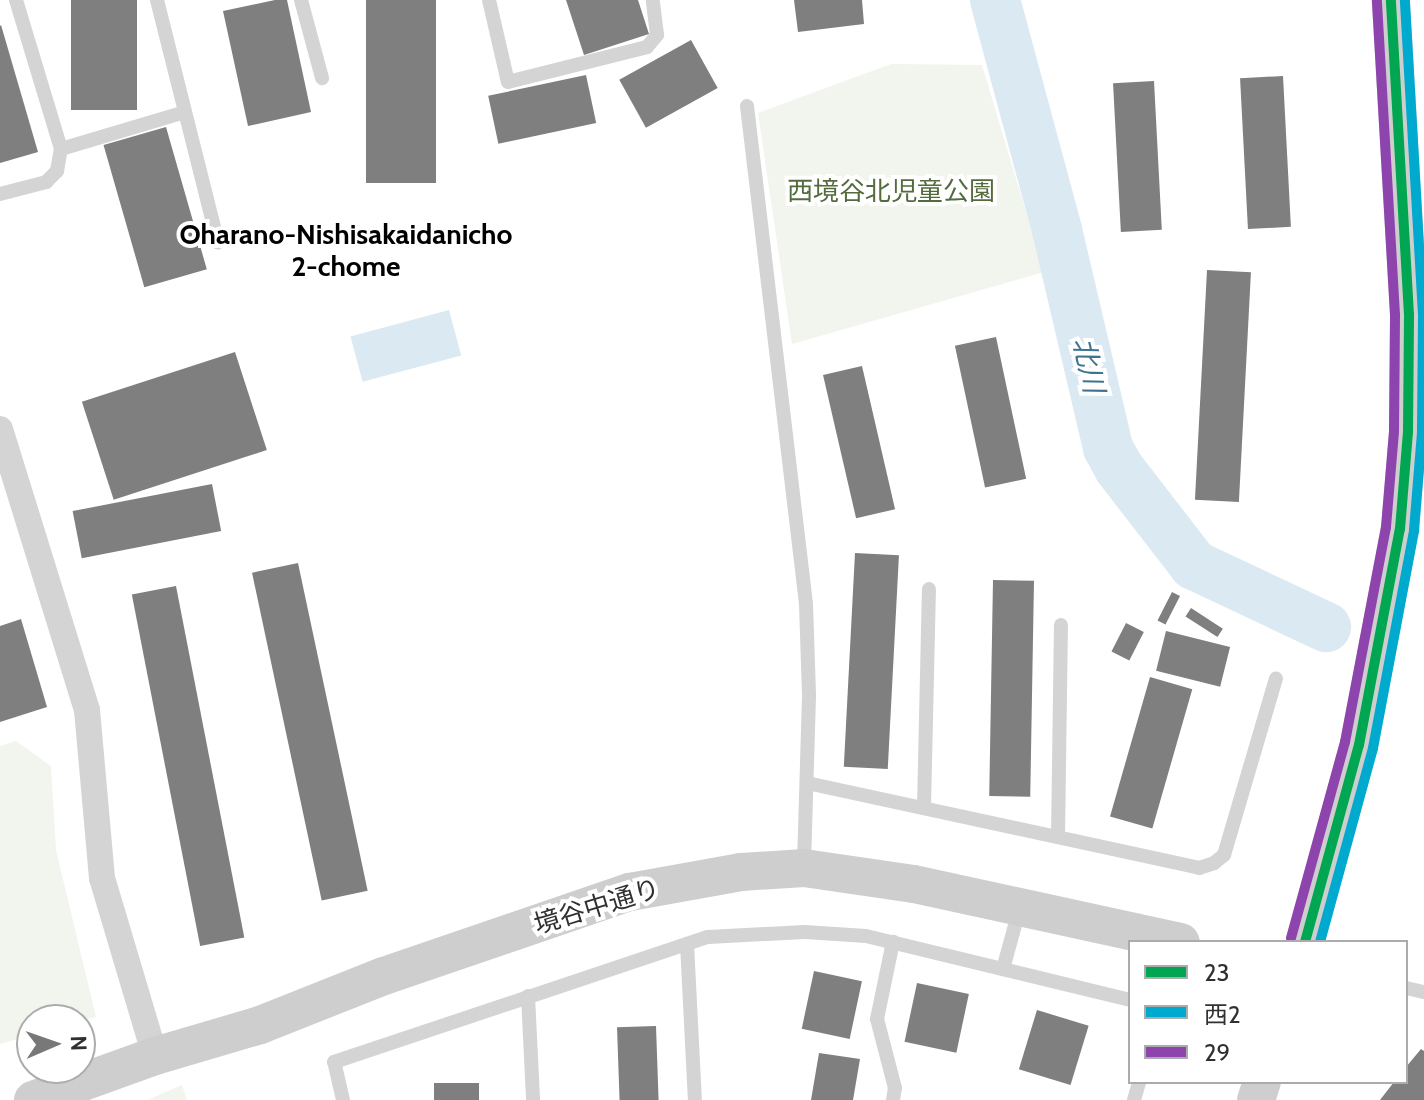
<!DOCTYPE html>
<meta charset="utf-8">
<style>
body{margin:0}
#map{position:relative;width:1424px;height:1100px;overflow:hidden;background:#fff;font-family:Cabin,"Noto Sans JP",sans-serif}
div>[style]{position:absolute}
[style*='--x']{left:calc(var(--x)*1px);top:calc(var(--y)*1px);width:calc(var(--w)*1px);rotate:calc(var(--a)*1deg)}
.green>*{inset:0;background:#f1f5ed}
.water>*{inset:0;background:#dbe9f2;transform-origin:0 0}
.river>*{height:50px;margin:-25px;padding:0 25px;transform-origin:25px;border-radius:25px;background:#dbe9f2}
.building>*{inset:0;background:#7f7f7f;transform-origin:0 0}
.lane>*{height:14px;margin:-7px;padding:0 7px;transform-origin:7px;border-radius:7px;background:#d4d4d4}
.street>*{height:26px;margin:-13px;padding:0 13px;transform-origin:13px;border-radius:13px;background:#d4d4d4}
.secondary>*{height:38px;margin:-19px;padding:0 19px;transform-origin:19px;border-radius:19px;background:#cecece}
.bus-1>*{height:10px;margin:-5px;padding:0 5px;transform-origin:5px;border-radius:5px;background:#00a651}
.bus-2>*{height:10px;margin:-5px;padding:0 5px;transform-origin:5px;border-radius:5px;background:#00a9ce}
.bus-3>*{height:10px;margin:-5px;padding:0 5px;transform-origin:5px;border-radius:5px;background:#8e44ad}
span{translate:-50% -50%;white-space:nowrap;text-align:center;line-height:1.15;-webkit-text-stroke:8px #fff;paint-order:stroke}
.park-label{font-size:26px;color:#546c3d}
.street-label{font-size:26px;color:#303030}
.neighbourhood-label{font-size:28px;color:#000;font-weight:700}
.water-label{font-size:28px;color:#3e7492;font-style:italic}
.legend{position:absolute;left:1128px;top:940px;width:280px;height:144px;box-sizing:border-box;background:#fff;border:2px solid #acacac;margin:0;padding:10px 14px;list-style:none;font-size:24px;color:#303030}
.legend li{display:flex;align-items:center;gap:16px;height:40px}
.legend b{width:40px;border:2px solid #acacac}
.north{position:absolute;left:16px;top:1004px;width:80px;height:80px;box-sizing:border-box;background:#fff;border:2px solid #acacac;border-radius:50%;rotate:88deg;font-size:22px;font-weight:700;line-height:32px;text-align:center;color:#303030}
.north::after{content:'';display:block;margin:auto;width:28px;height:36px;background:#787878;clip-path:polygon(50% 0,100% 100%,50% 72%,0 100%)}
</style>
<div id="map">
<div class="green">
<div style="clip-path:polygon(891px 64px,982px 65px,1044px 272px,792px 344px,758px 113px)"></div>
<div style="clip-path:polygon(16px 741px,51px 766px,56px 850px,96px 1017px,80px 1021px,32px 1020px,32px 1035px,0 1044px,0 746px)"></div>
<div style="clip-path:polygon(182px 1085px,187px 1100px,148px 1100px,163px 1093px)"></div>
</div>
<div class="water">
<div style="left:449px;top:310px;width:47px;height:102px;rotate:75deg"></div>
</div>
<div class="river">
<div style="--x:995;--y:0;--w:238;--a:74.9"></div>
<div style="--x:1057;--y:230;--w:224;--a:76.8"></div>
<div style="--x:1108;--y:448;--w:23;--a:61"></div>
<div style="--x:1119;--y:468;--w:123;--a:52.3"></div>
<div style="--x:1194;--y:565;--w:146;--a:25.2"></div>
</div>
<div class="building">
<div style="left:71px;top:0;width:66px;height:110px"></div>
<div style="clip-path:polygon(275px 0,287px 0,311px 112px,248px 126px,223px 11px)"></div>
<div style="left:366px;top:0;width:70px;height:183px"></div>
<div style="clip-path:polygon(566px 0,638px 0,649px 34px,584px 55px)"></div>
<div style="clip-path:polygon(794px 0,862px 0,864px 24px,798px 32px)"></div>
<div style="clip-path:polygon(1px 25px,38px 152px,0 163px,0 26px)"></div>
<div style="left:691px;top:40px;width:55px;height:82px;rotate:61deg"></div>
<div style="left:586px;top:75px;width:49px;height:100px;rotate:78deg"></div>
<div style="left:1283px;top:76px;width:151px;height:43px;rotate:87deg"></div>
<div style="left:1154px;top:81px;width:149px;height:41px;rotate:87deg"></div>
<div style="left:166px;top:127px;width:148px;height:65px;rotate:74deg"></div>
<div style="left:1207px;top:270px;width:44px;height:230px;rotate:3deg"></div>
<div style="left:996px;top:337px;width:145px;height:42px;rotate:78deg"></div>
<div style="left:235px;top:352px;width:103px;height:161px;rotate:72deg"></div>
<div style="left:862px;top:366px;width:147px;height:40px;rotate:77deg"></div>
<div style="left:212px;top:484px;width:48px;height:142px;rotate:79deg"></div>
<div style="left:855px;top:553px;width:44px;height:214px;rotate:3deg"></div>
<div style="left:298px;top:563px;width:335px;height:47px;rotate:78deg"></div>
<div style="left:993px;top:580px;width:41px;height:216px;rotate:1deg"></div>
<div style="left:176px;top:586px;width:358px;height:45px;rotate:79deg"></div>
<div style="left:1172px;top:592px;width:9px;height:32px;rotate:27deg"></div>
<div style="left:1191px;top:608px;width:38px;height:10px;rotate:33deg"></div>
<div style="clip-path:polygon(21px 619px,47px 707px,0 722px,0 626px)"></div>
<div style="left:1126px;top:623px;width:20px;height:32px;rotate:27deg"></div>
<div style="left:1166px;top:631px;width:66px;height:41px;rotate:14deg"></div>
<div style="left:1150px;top:677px;width:44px;height:145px;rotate:16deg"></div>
<div style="left:814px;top:971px;width:49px;height:59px;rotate:12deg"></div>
<div style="left:917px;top:983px;width:53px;height:60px;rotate:12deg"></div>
<div style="left:1037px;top:1010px;width:54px;height:62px;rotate:17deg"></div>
<div style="left:656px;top:1026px;width:74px;height:39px;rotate:88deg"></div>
<div style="clip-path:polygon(1421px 1049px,1424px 1051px,1424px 1100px,1380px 1100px,1394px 1082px,1406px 1082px,1406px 1067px)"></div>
<div style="clip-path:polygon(819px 1053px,860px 1059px,853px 1100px,811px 1100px)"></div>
<div style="left:479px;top:1083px;width:17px;height:45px;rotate:90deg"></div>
</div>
<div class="lane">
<div style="--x:16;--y:0;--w:156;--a:73.2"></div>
<div style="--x:157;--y:0;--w:250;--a:75.9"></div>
<div style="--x:301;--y:0;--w:81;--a:74.9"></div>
<div style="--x:489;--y:0;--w:84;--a:77"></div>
<div style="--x:508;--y:82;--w:143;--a:-14.1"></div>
<div style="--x:647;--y:47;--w:16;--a:-50"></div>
<div style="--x:657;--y:35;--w:35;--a:-97"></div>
<div style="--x:747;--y:106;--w:501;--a:83.24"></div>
<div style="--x:806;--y:604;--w:92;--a:88.1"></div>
<div style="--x:809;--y:696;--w:170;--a:91.7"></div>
<div style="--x:0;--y:194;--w:48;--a:-14.6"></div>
<div style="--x:46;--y:182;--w:16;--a:-45"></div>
<div style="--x:57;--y:171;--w:22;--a:-80"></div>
<div style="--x:61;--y:149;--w:129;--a:-16.6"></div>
<div style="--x:807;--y:783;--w:401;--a:12.2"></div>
<div style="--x:1199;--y:868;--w:16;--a:-18"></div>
<div style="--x:1214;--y:863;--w:13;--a:-39"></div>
<div style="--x:1224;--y:855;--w:184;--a:-73.6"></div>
<div style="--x:924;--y:807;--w:218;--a:-88.7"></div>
<div style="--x:1058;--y:837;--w:212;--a:-89.2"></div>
<div style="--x:687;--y:944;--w:156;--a:87.1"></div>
<div style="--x:1003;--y:969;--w:64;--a:-74.7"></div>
<div style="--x:1406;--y:988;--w:18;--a:13"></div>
<div style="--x:528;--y:996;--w:104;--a:87.2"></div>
<div style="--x:343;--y:1100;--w:39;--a:-103"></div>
<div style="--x:334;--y:1062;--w:394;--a:-18.5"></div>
<div style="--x:708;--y:937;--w:97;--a:-3"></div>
<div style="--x:805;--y:932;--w:61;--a:3.8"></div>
<div style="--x:866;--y:936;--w:272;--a:13.6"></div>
<div style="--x:893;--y:1100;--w:12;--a:-81"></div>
<div style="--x:895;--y:1088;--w:71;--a:-104.6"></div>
<div style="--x:877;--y:1019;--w:79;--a:-78.3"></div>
<div style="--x:1134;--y:1100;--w:19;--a:-74"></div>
</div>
<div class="street">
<div style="--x:0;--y:429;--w:294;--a:72.8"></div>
<div style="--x:87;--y:710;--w:169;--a:84.9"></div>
<div style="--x:102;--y:878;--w:186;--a:73.4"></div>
</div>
<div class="secondary">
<div style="--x:1305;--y:942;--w:204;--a:-74.7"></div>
<div style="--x:1359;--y:745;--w:220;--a:-79.3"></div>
<div style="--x:1400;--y:529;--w:97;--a:-85.3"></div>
<div style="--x:1408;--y:432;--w:117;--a:-89.5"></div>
<div style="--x:1409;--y:315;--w:316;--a:-93.3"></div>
<div style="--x:33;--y:1100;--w:130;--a:-19.8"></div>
<div style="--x:155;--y:1056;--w:109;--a:-16.4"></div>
<div style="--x:260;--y:1025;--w:133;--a:-21.6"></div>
<div style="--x:384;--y:976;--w:260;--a:-18.9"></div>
<div style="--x:630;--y:892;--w:113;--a:-10.2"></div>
<div style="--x:741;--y:872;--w:63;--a:-3.6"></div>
<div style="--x:804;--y:868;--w:111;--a:8.3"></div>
<div style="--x:914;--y:884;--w:273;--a:12.3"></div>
<div style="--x:1256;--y:1100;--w:19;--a:-72"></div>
</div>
<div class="bus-1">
<div style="--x:1305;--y:942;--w:204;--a:-74.7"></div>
<div style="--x:1359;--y:745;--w:220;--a:-79.3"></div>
<div style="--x:1400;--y:529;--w:97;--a:-85.3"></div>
<div style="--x:1408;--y:432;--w:117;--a:-89.5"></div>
<div style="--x:1409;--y:315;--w:316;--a:-93.3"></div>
</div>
<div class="bus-2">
<div style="--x:1320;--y:942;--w:201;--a:-74.7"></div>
<div style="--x:1373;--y:748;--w:222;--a:-79.3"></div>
<div style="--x:1414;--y:530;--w:98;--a:-85.3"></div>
<div style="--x:1422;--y:432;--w:117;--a:-89.5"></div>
<div style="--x:1423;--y:315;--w:316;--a:-93.3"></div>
</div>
<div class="bus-3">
<div style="--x:1291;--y:938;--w:203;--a:-74.6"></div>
<div style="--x:1345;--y:742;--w:219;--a:-79.2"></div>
<div style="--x:1386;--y:527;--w:96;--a:-85.2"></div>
<div style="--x:1394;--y:431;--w:116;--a:-89.5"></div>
<div style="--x:1395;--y:315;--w:315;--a:-93.3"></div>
</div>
<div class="park-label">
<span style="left:891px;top:192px">西境谷北児童公園</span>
</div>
<div class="street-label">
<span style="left:597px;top:907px;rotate:-17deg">境谷中通り</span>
</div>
<div class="neighbourhood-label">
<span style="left:346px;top:250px">Oharano-Nishisakaidanicho<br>2-chome</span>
</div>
<div class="water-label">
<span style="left:1089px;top:365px;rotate:77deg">北川</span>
</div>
<ul class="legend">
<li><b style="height:10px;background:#00a651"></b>23</li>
<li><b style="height:10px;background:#00a9ce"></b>西2</li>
<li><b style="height:10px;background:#8e44ad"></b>29</li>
</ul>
<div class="north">N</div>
</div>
